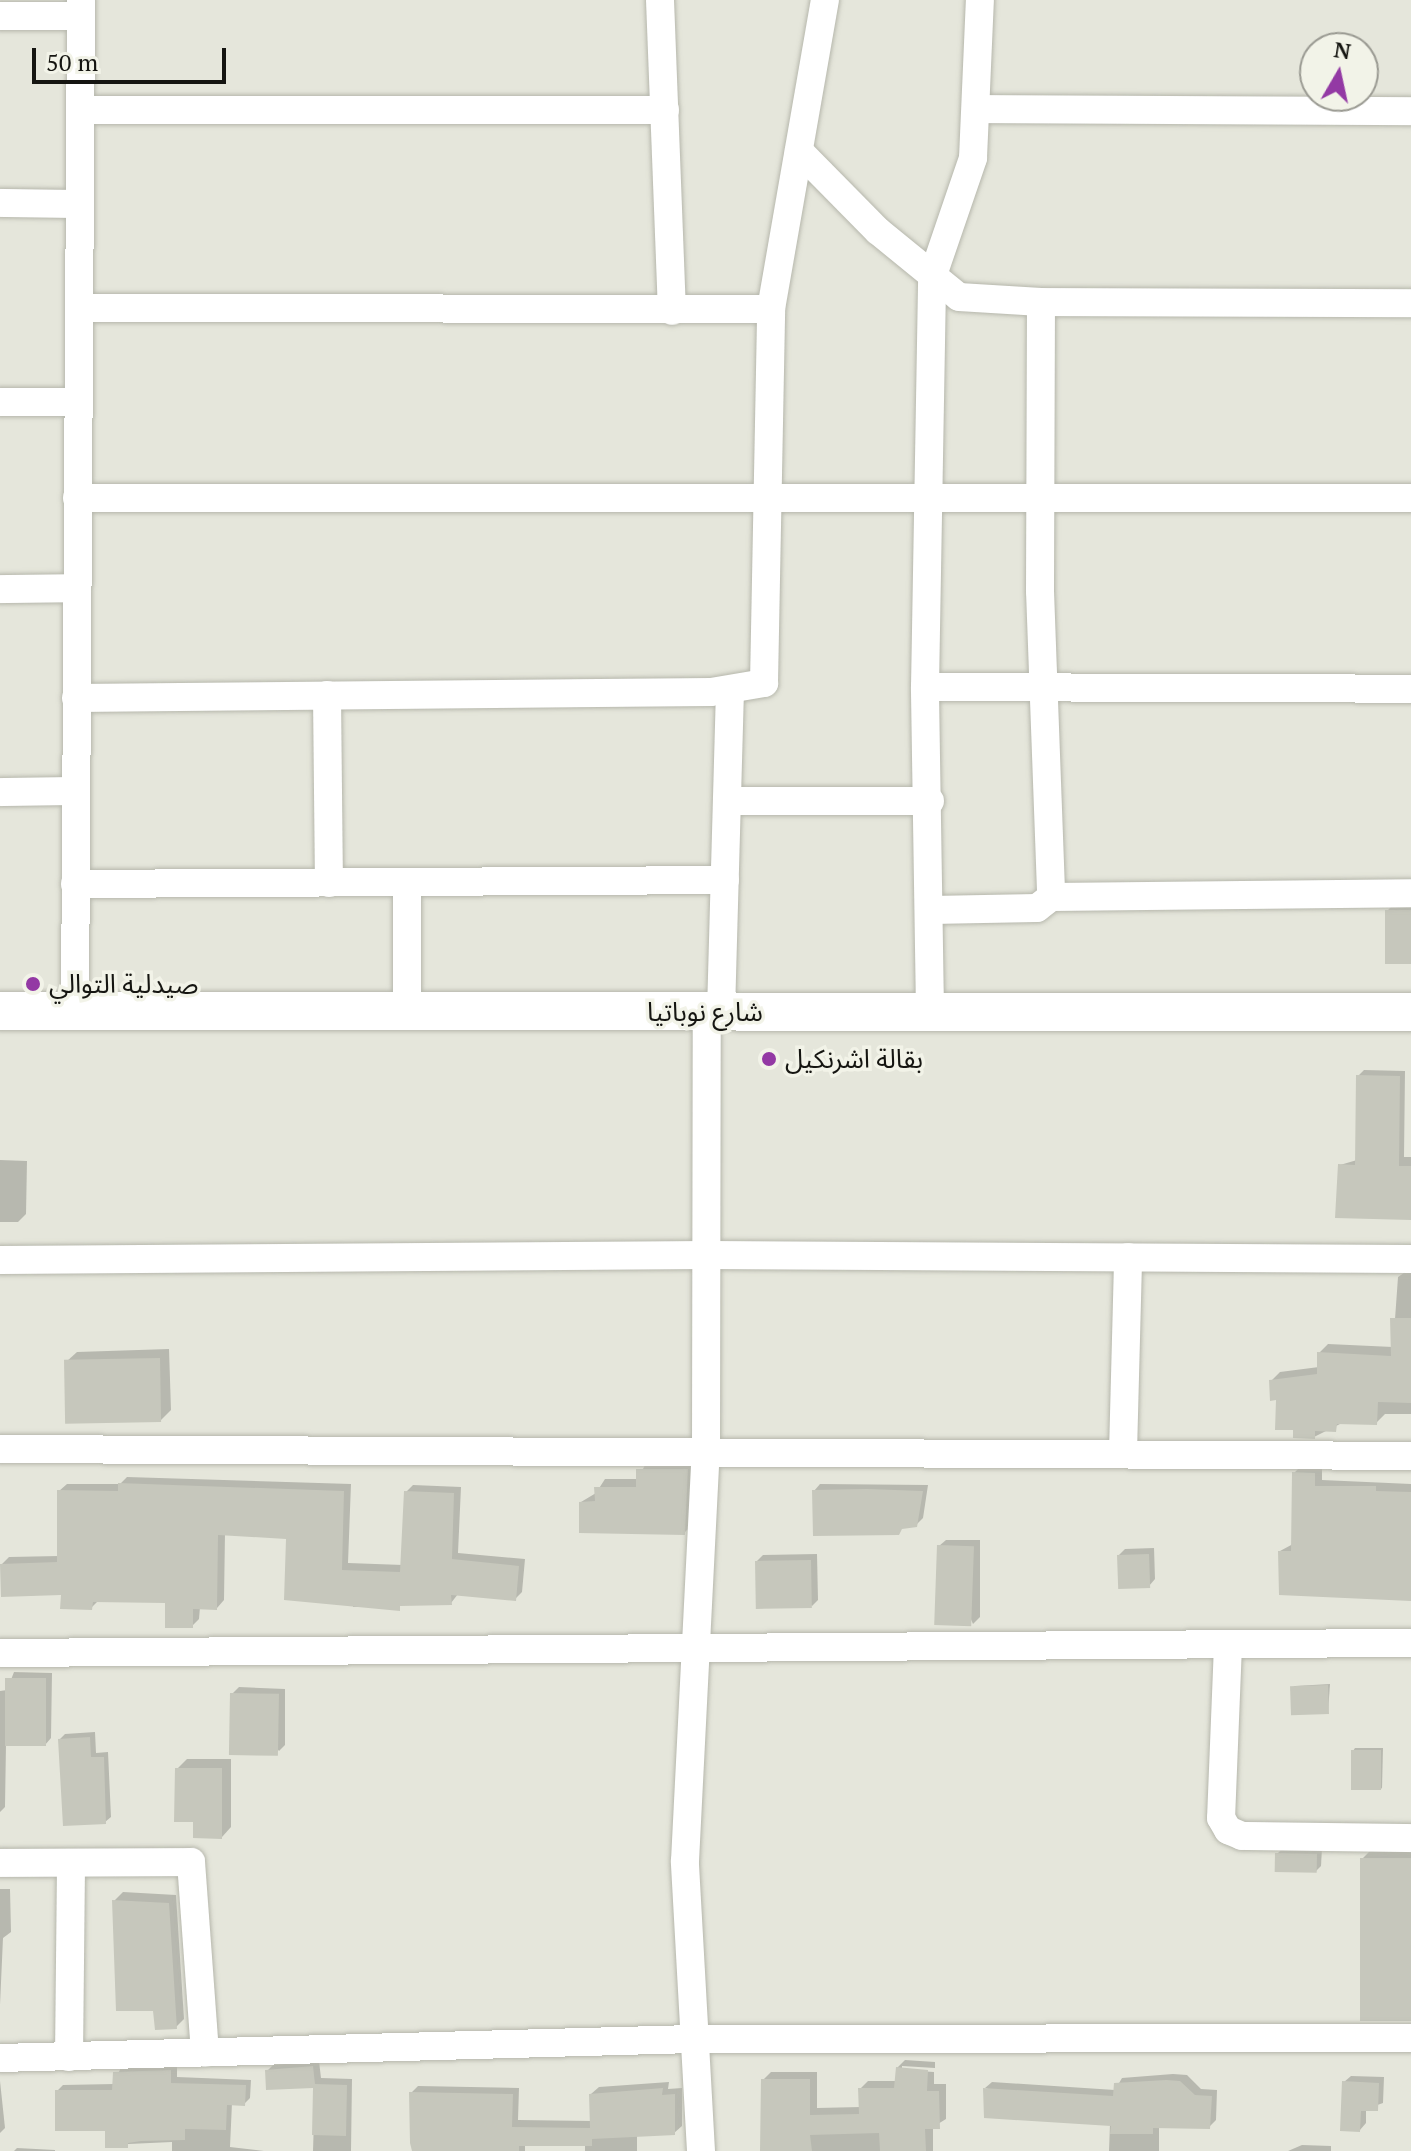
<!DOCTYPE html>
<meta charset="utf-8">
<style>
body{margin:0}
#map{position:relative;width:1411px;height:2151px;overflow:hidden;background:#e5e6db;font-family:"PT Serif","Noto Sans Arabic",serif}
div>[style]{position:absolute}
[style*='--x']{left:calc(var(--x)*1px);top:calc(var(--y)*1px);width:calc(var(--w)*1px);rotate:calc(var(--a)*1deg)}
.shadow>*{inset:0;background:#0003}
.building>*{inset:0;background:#c6c7bc;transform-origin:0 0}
.roads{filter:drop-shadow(0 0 2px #b6b7ac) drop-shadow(0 0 2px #b6b7ac)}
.street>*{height:28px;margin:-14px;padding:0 14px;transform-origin:14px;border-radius:14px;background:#fff}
.secondary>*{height:38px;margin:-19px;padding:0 19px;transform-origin:19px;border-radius:19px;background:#fff}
.dots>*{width:22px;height:22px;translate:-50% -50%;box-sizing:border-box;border:4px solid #f2f3e8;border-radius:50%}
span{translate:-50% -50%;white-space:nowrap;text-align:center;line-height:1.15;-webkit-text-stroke:7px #f2f3e8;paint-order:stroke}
.poi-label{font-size:26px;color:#151511}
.left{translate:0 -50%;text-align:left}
.street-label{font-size:26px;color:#151511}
.north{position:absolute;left:1299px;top:32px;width:80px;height:80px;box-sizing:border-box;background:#f2f3e8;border:2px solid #9a9a92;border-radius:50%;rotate:9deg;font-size:22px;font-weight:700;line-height:32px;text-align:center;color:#151511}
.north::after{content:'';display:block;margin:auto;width:28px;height:36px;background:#9339a4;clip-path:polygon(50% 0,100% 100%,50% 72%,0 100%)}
.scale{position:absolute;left:32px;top:48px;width:194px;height:36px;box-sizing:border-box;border:4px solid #151511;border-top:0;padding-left:10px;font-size:24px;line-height:28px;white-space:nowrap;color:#151511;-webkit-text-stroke:6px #f2f3e8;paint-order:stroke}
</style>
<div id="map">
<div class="shadow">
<div style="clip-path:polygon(1411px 900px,1411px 961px,1387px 911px,1397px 901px)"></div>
<div style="clip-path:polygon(1364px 1070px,1405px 1071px,1404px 1157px,1411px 1157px,1411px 1218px,1340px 1165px,1357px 1160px,1358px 1076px)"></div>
<div style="clip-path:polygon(0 1160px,27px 1161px,26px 1214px,18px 1222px,0 1222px)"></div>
<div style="clip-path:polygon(1411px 1268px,1411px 1414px,1385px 1414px,1376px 1423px,1344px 1422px,1314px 1437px,1295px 1429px,1271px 1381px,1280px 1372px,1319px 1367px,1319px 1353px,1328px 1344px,1393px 1347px,1398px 1277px)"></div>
<div style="clip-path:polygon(169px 1349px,171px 1410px,161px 1420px,66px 1362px,77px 1352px)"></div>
<div style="clip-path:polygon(647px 1461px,696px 1461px,693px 1524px,684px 1533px,581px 1502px,596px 1493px,605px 1479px,638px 1479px)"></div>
<div style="clip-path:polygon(1301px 1466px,1322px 1466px,1322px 1480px,1411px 1484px,1411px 1599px,1280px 1551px,1293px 1544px,1294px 1473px)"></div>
<div style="clip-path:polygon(127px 1477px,351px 1484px,348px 1563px,403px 1565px,406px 1492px,413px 1485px,461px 1487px,458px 1553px,525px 1559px,522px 1592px,515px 1599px,458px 1594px,451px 1603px,353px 1607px,353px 1601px,288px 1537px,225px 1533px,224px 1600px,217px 1608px,200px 1607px,199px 1619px,192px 1626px,167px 1601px,99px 1600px,91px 1608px,2px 1564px,9px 1557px,59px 1556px,59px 1491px,67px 1484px,120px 1484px)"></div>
<div style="clip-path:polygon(820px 1484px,928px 1485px,923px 1518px,916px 1525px,814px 1491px)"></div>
<div style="clip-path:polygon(946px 1540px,980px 1540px,980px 1617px,973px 1624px,939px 1546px)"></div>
<div style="clip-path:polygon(1154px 1548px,1155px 1579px,1149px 1586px,1119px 1555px,1125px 1549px)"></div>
<div style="clip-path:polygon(817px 1554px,818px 1600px,812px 1606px,757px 1561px,763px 1555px)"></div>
<div style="clip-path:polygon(14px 1672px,52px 1673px,51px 1738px,45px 1745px,6px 1744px,5px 1807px,0 1812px,0 1691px,7px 1690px)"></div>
<div style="clip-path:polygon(1330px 1684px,1328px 1712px,1292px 1688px,1295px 1686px)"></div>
<div style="clip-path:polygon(239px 1687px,285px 1689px,285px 1745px,279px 1751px,232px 1694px)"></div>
<div style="clip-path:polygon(95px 1732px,96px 1753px,108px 1752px,111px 1817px,105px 1822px,60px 1739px,65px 1734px)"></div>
<div style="clip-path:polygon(1355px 1748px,1383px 1748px,1382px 1789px,1353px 1751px)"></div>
<div style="clip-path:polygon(187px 1759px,231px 1759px,231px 1827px,222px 1837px,195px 1820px,177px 1769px)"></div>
<div style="clip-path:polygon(1376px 1845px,1411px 1846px,1411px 2020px,1362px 1859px)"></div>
<div style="clip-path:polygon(1283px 1848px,1322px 1848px,1321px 1866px,1315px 1872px,1277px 1854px)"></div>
<div style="clip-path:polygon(0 1889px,10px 1889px,11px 1932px,3px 1938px,0 2005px)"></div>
<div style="clip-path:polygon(123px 1892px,176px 1895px,184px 2019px,176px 2027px,155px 2010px,114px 1901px)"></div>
<div style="clip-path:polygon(905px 2060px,935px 2062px,935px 2068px,902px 2066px,902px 2070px,934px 2072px,934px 2084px,946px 2084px,946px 2119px,933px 2127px,933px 2151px,762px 2151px,763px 2080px,771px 2072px,817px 2072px,817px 2108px,861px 2107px,860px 2089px,868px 2081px,896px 2081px,897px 2068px)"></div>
<div style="clip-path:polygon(319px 2061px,321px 2078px,352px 2079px,351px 2151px,313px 2151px,315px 2086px,267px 2071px,273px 2065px)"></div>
<div style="clip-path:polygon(177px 2065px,177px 2077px,251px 2080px,250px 2098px,244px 2104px,232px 2103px,230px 2147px,264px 2151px,172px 2151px,172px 2142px,107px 2145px,107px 2128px,57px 2091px,63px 2085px,114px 2084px,121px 2067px)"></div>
<div style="clip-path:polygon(1173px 2074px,1187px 2075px,1201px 2089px,1217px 2090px,1216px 2120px,1209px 2127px,1159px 2126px,1159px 2151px,1109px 2151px,1110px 2124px,985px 2088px,992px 2082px,1115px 2090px,1122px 2078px)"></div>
<div style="clip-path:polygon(1351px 2076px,1384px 2077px,1383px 2103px,1366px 2109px,1366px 2123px,1360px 2130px,1344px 2082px)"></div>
<div style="clip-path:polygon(0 2081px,5px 2128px,0 2133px)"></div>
<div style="clip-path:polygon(669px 2082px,668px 2089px,682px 2088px,682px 2126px,674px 2133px,637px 2135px,637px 2151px,585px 2151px,585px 2144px,525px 2144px,525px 2151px,414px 2151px,411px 2093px,418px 2086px,519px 2088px,518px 2120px,592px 2121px,591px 2094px,599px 2087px)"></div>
<div style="clip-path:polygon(1302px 2145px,1331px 2146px,1331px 2151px,1288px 2151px)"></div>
<div style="clip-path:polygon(17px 2148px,55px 2150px,55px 2151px,14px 2151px)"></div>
</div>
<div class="building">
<div style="left:1385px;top:910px;width:26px;height:54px"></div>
<div style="clip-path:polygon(1356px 1075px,1400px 1076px,1399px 1166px,1411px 1166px,1411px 1220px,1335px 1218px,1338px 1164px,1355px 1165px)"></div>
<div style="clip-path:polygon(1390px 1318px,1411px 1318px,1411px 1403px,1378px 1402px,1377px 1425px,1337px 1424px,1336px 1432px,1315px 1431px,1315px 1439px,1293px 1438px,1293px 1430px,1275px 1430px,1276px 1400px,1270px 1401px,1269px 1380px,1317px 1374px,1317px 1352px,1391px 1356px)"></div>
<div style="left:160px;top:1358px;width:64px;height:96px;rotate:89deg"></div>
<div style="clip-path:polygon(636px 1469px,688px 1469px,685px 1535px,579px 1533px,579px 1502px,595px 1501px,594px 1487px,636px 1487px)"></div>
<div style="clip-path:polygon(1292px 1472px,1315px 1473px,1315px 1486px,1376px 1486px,1376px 1491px,1411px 1492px,1411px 1601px,1279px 1595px,1278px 1551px,1291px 1551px)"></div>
<div style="clip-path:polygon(118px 1483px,344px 1491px,342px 1570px,400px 1572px,404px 1491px,454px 1493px,452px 1559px,519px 1566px,516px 1601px,451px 1595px,452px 1605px,400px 1606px,400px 1611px,284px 1600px,286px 1539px,218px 1535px,217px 1610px,193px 1609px,193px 1628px,165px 1628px,165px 1603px,93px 1602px,92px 1610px,60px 1609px,61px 1595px,1px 1597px,0 1564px,57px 1562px,57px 1490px,118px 1491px)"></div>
<div style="clip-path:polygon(867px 1489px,923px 1491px,917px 1527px,902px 1529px,899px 1535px,813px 1536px,812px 1490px)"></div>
<div style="left:937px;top:1545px;width:37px;height:80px;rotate:2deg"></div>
<div style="left:1149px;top:1554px;width:34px;height:32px;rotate:88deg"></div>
<div style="left:811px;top:1560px;width:48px;height:56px;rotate:89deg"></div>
<div style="left:5px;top:1678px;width:41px;height:68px"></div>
<div style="left:1328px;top:1685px;width:29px;height:38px;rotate:88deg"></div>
<div style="left:230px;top:1693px;width:49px;height:62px;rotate:1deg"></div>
<div style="clip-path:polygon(90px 1737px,91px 1757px,104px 1757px,106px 1824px,63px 1826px,58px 1739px)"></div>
<div style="left:1351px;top:1750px;width:30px;height:40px"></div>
<div style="clip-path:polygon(175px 1768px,222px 1768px,222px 1839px,193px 1838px,193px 1822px,174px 1822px)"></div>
<div style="left:1275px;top:1853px;width:42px;height:19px;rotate:1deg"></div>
<div style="left:1360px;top:1858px;width:51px;height:163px"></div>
<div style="clip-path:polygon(112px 1900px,169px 1903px,177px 2029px,155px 2030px,153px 2011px,116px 2011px)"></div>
<div style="clip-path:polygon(313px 2066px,315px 2084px,347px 2085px,346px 2136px,312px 2135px,313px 2088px,266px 2090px,265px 2070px)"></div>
<div style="clip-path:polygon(896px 2067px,928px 2070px,927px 2091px,939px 2091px,940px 2129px,925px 2129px,926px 2151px,880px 2151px,879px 2133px,810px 2135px,812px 2151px,760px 2151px,761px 2079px,810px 2079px,810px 2115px,859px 2114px,858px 2088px,894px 2088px)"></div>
<div style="clip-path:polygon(171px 2070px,171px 2083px,246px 2085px,245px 2106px,227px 2105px,226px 2130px,185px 2129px,185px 2140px,141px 2141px,128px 2143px,128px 2148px,105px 2148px,105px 2131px,55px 2131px,55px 2090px,112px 2090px,113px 2072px)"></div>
<div style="clip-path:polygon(1166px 2080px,1180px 2081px,1195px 2095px,1212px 2096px,1210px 2129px,1153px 2128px,1153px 2134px,1110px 2134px,1111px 2126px,984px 2118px,983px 2088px,1113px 2096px,1114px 2083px)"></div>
<div style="clip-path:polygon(1342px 2081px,1379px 2083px,1378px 2111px,1361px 2111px,1360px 2132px,1340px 2131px)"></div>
<div style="clip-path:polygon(663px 2088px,662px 2095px,675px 2094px,675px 2135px,592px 2139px,592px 2146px,519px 2146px,519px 2151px,412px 2151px,410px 2143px,409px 2092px,513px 2094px,512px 2127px,590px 2128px,589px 2094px)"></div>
</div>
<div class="roads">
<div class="street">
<div style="--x:660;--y:0;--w:311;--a:87.8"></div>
<div style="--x:0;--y:16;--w:80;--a:0"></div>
<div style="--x:978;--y:109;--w:433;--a:0.3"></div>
<div style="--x:80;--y:110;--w:585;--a:0"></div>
<div style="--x:799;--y:151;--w:112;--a:45.4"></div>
<div style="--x:878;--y:231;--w:104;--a:39.2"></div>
<div style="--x:959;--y:297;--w:82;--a:3.5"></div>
<div style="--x:1041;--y:302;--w:370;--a:0.2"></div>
<div style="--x:0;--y:203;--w:79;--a:0.7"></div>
<div style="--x:1041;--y:302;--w:289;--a:90.2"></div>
<div style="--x:1040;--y:591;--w:306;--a:87.9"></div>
<div style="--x:79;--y:308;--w:692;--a:0.08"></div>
<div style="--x:0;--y:402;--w:78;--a:0"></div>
<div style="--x:77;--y:498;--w:1334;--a:0"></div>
<div style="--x:0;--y:589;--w:77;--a:-0.7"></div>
<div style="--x:925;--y:687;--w:486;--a:0.2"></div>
<div style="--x:327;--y:695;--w:188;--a:89.4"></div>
<div style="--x:76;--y:698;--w:635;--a:-0.54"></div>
<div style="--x:711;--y:692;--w:54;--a:-9.6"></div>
<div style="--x:764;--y:683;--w:374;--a:-88.9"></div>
<div style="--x:771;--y:309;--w:314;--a:-80.1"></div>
<div style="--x:0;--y:792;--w:75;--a:-0.8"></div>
<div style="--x:727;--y:801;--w:203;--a:0"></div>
<div style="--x:407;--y:882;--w:129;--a:90"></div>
<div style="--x:75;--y:884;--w:650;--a:-0.35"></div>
<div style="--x:931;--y:910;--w:106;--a:-1.1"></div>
<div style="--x:1037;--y:908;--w:18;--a:-38"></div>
<div style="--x:1051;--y:897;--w:360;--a:-0.6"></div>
<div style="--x:75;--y:1011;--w:1011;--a:-89.66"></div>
<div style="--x:930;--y:1011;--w:324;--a:-90.9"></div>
<div style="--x:925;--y:687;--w:409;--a:-89"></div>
<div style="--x:932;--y:278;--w:127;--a:-71.1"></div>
<div style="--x:973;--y:158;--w:158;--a:-87.5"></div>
<div style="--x:721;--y:1012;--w:321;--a:-88.4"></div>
<div style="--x:0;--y:1260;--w:707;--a:-0.41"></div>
<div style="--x:707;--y:1255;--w:704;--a:0.33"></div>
<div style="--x:0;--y:1449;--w:1411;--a:0.28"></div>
<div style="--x:1123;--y:1453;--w:196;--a:-88.5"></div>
<div style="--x:1228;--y:1645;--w:173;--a:92.3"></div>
<div style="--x:1221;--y:1818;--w:14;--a:60"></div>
<div style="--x:1228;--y:1830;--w:15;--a:23"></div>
<div style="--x:1242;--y:1836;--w:169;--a:0.7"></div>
<div style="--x:0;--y:1653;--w:1411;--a:-0.41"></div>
<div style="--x:0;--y:1863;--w:191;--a:-0.3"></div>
<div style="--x:191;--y:1862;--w:191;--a:85.8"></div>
<div style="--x:69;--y:2057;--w:194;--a:-89.4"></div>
<div style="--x:0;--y:2058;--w:693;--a:-1.57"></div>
<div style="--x:693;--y:2039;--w:718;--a:-0.08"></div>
<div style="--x:701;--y:2151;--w:290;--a:-93.2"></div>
<div style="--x:685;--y:1861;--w:414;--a:-87.1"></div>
<div style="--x:706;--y:1448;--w:436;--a:-89.9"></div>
</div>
<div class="secondary">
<div style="--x:0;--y:1011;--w:1411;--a:0.04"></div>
</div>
</div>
<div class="dots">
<div style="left:33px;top:984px;background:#9339a4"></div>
<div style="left:769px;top:1059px;background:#9339a4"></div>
</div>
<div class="poi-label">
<span class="left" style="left:49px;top:984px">صيدلية التوالي</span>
<span class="left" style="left:785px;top:1059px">بقالة اشرنكيل</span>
</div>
<div class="street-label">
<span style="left:705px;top:1012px">شارع نوباتيا</span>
</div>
<div class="north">N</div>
<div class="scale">50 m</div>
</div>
